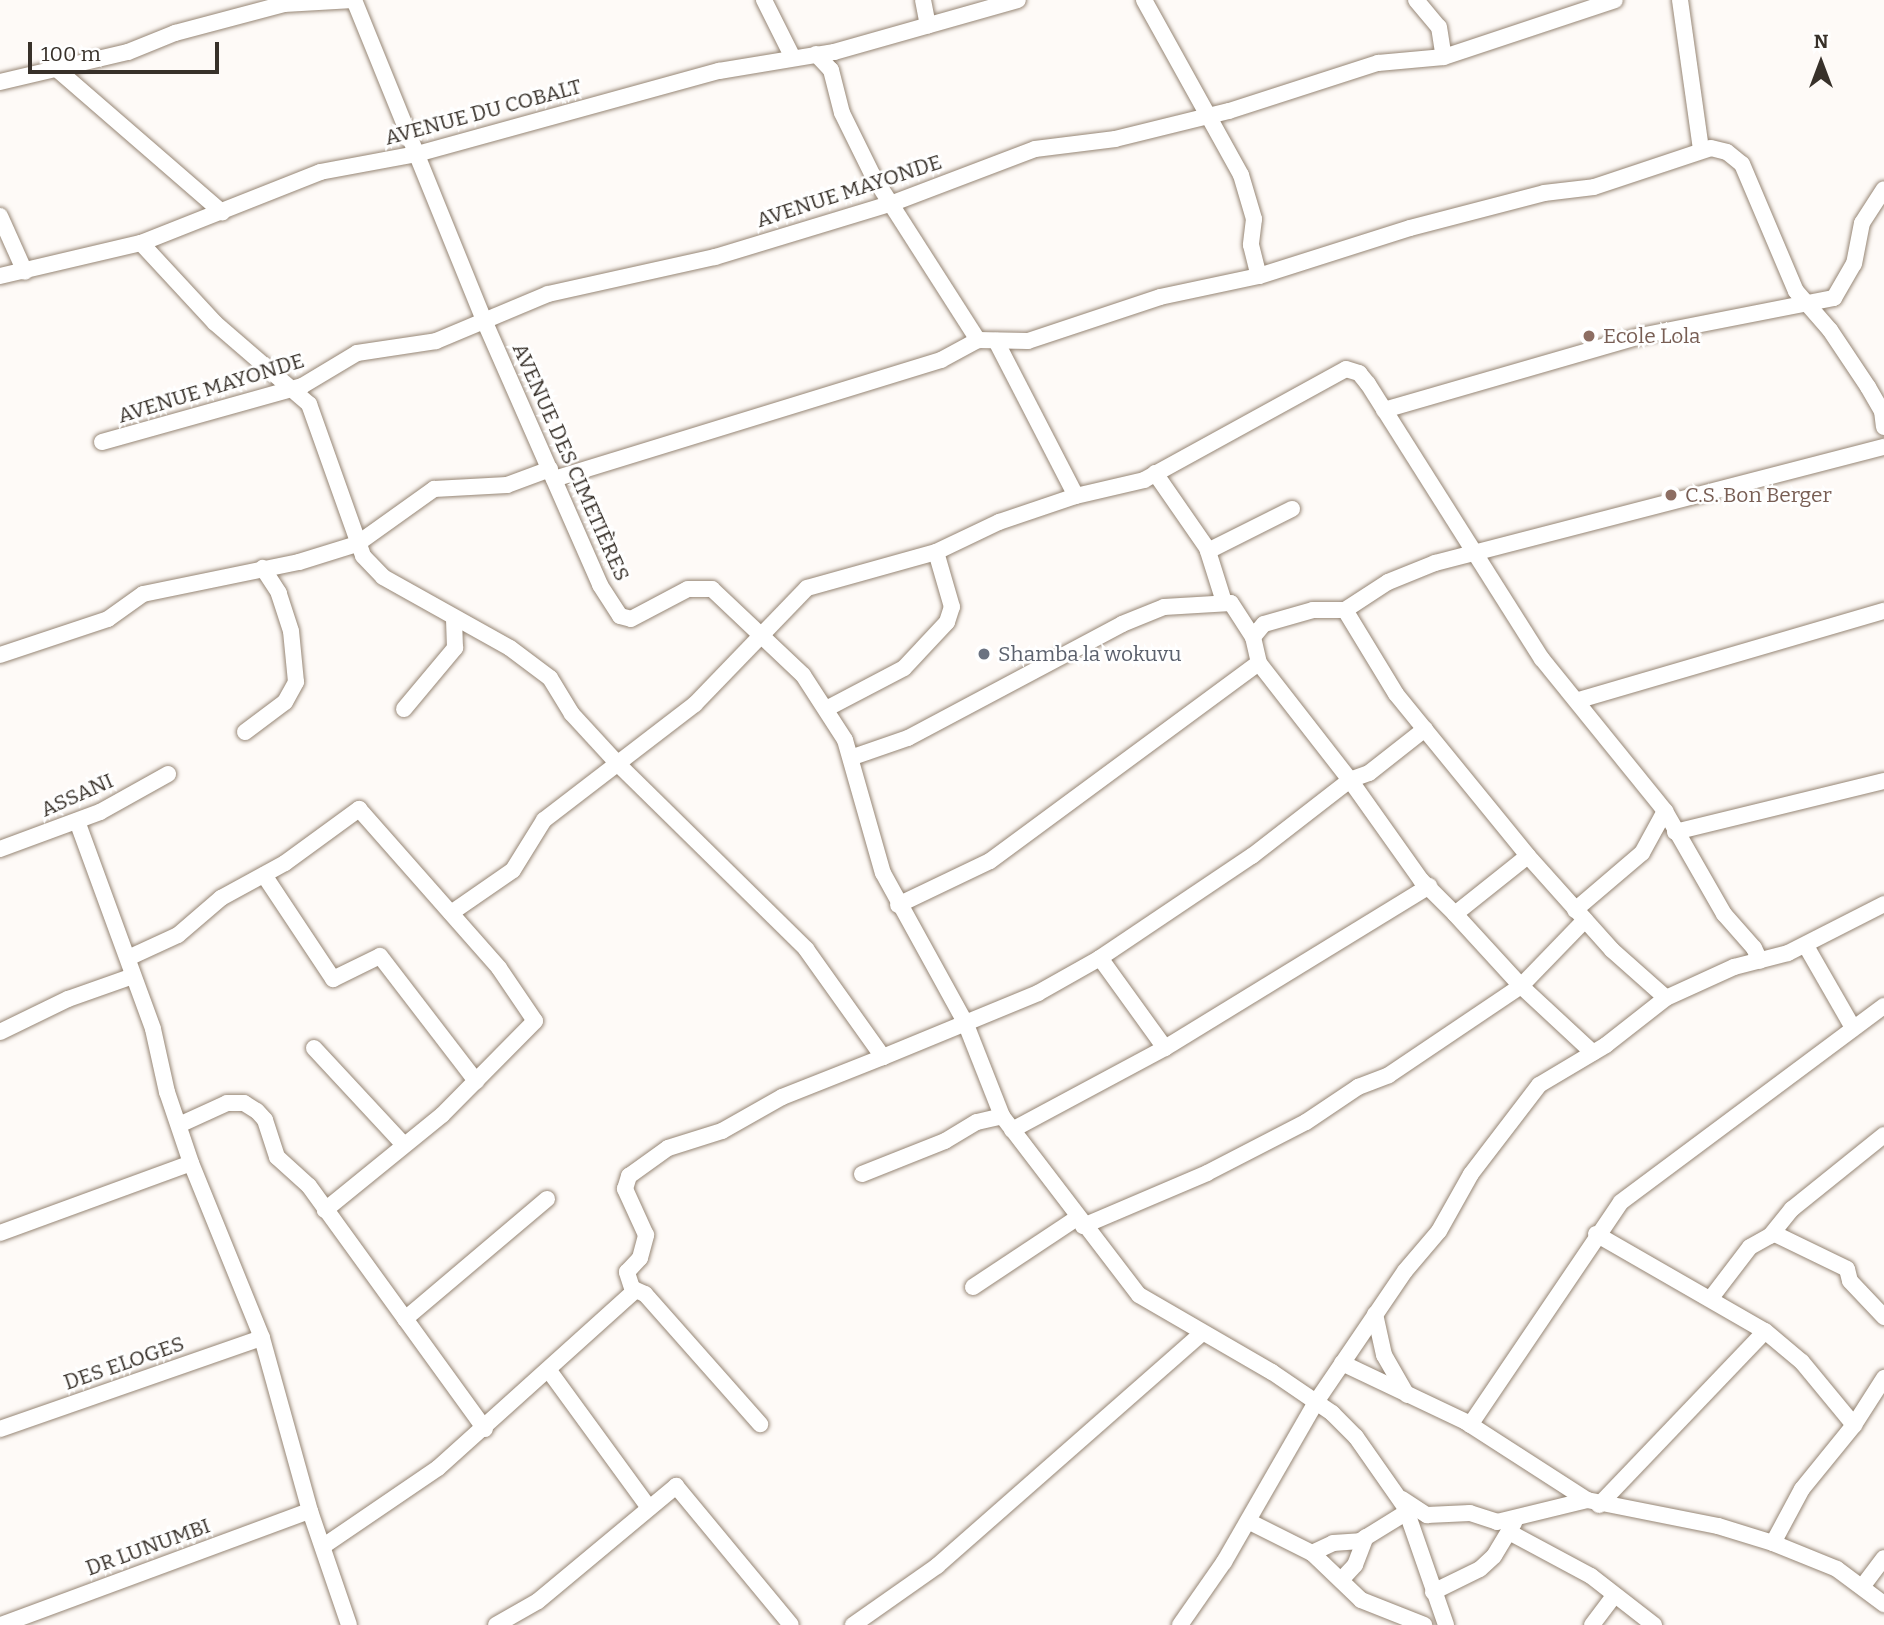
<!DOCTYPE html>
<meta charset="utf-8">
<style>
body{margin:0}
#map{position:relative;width:1884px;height:1625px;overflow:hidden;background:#fefaf7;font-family:Bitter,serif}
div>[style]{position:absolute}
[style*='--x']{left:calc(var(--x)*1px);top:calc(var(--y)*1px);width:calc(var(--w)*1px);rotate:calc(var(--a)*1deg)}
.roads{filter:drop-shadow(0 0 2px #968675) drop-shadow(0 0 2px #968675)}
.street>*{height:16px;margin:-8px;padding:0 8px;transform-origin:8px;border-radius:8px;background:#fff}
.dots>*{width:19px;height:19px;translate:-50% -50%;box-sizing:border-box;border:4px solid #fff;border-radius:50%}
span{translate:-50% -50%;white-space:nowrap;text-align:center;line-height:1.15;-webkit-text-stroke:5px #fff;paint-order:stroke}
.street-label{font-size:21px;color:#38312a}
.education-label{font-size:21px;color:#785e54}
.left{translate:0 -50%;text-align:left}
.worship-label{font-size:21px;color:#5b616d}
.north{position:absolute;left:1786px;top:28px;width:70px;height:70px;-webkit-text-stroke:5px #fff;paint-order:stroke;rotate:0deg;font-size:19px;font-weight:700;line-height:28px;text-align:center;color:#38312a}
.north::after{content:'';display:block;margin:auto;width:24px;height:32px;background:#38312a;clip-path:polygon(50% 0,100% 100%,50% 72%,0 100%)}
.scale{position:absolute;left:28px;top:42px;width:191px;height:32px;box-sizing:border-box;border:4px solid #38312a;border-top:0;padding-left:9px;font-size:21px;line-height:24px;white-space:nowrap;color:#38312a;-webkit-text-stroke:5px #fff;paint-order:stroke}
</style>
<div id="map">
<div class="roads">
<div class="street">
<div style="--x:354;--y:0;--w:343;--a:67.9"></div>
<div style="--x:483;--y:318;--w:292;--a:66.3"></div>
<div style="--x:600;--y:585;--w:37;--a:57"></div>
<div style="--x:620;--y:616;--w:11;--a:15"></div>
<div style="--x:631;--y:619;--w:64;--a:-27.8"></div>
<div style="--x:688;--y:589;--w:24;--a:0"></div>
<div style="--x:712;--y:589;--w:125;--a:43.4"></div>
<div style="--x:803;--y:675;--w:77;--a:57.1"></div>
<div style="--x:845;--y:740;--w:138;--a:74.1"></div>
<div style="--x:883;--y:873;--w:170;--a:61.2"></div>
<div style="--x:965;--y:1022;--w:101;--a:68.5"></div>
<div style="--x:1002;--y:1116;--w:225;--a:52.6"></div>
<div style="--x:1139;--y:1295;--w:154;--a:30.1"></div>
<div style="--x:1272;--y:1372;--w:73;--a:34.3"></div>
<div style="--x:1332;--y:1413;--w:34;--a:45"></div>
<div style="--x:1356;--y:1437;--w:85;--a:55"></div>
<div style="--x:1405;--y:1507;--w:125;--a:70.8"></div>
<div style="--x:764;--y:0;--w:63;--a:63.4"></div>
<div style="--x:923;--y:0;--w:26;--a:79"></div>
<div style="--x:1144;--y:0;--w:200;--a:61"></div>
<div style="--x:1241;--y:175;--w:46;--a:73.5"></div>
<div style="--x:1254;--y:219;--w:26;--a:97"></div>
<div style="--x:1251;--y:245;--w:32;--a:76"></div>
<div style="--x:1416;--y:0;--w:35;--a:50"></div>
<div style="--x:1439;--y:27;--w:30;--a:81"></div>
<div style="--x:1680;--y:0;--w:150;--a:82"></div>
<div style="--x:816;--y:54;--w:22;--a:47"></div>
<div style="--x:831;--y:70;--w:44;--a:75.7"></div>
<div style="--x:842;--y:113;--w:70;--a:63.8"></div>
<div style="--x:873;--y:176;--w:195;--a:57.4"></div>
<div style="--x:59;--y:71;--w:216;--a:40.9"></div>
<div style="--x:0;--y:82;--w:131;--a:-13.2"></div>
<div style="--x:128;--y:52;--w:51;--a:-22"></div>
<div style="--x:175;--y:33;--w:113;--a:-14.9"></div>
<div style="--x:284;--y:4;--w:69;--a:-3.3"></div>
<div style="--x:0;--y:216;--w:61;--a:65.9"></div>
<div style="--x:141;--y:243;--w:109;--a:47.2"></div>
<div style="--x:215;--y:323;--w:124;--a:40.8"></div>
<div style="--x:309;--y:404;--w:161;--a:70.4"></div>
<div style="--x:363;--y:556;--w:29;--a:46"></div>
<div style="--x:383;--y:577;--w:145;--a:29.2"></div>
<div style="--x:510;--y:648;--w:50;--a:36.9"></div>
<div style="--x:550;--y:678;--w:42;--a:58.6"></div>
<div style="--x:572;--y:714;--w:68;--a:47.4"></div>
<div style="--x:618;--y:764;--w:264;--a:44.5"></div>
<div style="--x:806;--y:949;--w:133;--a:54.5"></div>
<div style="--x:883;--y:1057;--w:168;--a:-22.4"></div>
<div style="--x:1038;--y:993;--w:71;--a:-29.4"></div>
<div style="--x:1100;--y:958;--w:183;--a:-33.9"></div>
<div style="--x:1252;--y:856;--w:124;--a:-37.8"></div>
<div style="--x:1350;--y:780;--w:148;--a:-127.9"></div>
<div style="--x:1259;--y:663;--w:27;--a:-103"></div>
<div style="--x:1253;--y:637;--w:17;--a:-50"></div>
<div style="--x:1264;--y:624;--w:51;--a:-15.9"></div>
<div style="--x:1313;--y:610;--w:32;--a:0"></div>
<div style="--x:1345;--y:610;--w:51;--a:-33.1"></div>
<div style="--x:1388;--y:582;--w:51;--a:-22"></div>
<div style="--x:1435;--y:563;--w:464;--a:-14.5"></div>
<div style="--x:0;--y:276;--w:145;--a:-13.2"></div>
<div style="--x:141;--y:243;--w:193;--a:-21.6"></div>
<div style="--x:320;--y:172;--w:99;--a:-10.5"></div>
<div style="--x:417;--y:154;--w:313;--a:-15.4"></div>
<div style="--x:719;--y:71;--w:117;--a:-9.4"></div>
<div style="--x:834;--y:52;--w:191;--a:-15.8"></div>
<div style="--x:996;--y:341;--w:174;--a:62.7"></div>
<div style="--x:1384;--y:410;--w:266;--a:-16.1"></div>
<div style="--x:1640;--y:336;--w:198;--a:-11.1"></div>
<div style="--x:1834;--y:298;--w:39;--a:-60"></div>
<div style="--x:1854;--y:264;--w:42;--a:-79"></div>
<div style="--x:1862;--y:223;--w:40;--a:-57.1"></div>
<div style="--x:102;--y:442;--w:208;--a:-15.6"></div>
<div style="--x:302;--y:386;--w:64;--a:-31"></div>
<div style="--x:357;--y:353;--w:80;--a:-8.6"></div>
<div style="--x:436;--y:341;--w:121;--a:-22.8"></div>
<div style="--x:548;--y:294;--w:171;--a:-12.5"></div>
<div style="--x:715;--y:257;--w:186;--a:-16.9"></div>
<div style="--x:893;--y:203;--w:152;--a:-20.8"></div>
<div style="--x:1035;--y:149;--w:81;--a:-7.1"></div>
<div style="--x:1115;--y:139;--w:117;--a:-13.8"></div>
<div style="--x:1229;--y:111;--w:157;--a:-17.9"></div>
<div style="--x:1378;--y:63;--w:66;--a:-5.2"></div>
<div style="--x:1444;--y:57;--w:180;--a:-18.4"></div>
<div style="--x:1155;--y:473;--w:91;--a:55.3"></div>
<div style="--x:1207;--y:548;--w:57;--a:72.5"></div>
<div style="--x:554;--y:479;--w:405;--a:-17.1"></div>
<div style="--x:941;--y:360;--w:42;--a:-28.4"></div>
<div style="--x:978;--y:340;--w:50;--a:1.1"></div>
<div style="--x:1028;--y:341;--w:139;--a:-18.4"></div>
<div style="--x:1160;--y:297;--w:101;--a:-12"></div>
<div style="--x:1259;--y:276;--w:158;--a:-17.6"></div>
<div style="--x:1410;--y:228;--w:138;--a:-14.6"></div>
<div style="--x:1544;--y:193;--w:50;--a:-6.8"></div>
<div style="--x:1594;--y:187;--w:123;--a:-18.4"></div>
<div style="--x:1711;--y:148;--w:16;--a:14"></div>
<div style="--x:1727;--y:152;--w:19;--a:39"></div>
<div style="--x:1742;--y:164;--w:138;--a:67"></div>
<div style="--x:1796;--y:291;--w:52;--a:48.9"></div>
<div style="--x:1830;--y:330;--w:69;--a:56.3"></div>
<div style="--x:1868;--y:387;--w:28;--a:60"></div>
<div style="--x:1882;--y:411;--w:16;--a:83"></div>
<div style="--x:1208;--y:551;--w:94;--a:-26.6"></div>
<div style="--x:1345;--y:610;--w:98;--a:58.7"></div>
<div style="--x:1396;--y:694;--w:209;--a:50.8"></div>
<div style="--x:1528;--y:856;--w:126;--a:48.2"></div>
<div style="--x:1612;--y:950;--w:72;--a:41.6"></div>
<div style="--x:0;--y:655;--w:114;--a:-18.4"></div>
<div style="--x:108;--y:619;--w:43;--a:-35.5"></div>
<div style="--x:143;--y:594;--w:159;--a:-11.6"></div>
<div style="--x:299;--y:562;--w:61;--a:-17.2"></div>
<div style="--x:357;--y:544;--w:95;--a:-35.5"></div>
<div style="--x:434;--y:489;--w:73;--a:-3.1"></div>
<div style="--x:507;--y:485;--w:46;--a:-20.4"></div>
<div style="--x:1579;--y:700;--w:318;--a:-16.3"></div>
<div style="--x:404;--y:709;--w:80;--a:-50.1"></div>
<div style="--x:455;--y:648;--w:30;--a:-92"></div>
<div style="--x:826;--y:709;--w:88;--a:-27.7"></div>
<div style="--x:904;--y:668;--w:63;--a:-46.9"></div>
<div style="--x:947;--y:622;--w:16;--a:-72"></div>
<div style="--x:952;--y:607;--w:57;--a:-106.2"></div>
<div style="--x:1425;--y:729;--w:71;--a:141.8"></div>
<div style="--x:1369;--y:773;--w:20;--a:160"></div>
<div style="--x:1350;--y:780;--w:123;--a:54.6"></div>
<div style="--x:1421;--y:880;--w:48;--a:45"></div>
<div style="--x:1455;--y:914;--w:93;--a:-38.5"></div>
<div style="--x:245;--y:732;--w:50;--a:-36.9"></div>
<div style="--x:285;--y:702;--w:23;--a:-61"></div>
<div style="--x:296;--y:682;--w:51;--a:-95.6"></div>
<div style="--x:291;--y:631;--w:40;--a:-108"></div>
<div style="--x:279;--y:593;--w:30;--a:-123"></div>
<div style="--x:853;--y:757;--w:58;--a:-19.1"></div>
<div style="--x:908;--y:738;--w:242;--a:-28"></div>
<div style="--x:1122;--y:624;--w:45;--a:-22"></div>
<div style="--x:1164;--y:607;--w:67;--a:-3.4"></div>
<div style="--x:1231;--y:603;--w:40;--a:57.1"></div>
<div style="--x:77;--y:821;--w:221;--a:69.9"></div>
<div style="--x:153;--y:1029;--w:65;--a:77.5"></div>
<div style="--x:167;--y:1092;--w:75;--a:71.3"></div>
<div style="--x:191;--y:1163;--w:189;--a:67.9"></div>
<div style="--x:262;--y:1338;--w:180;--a:74.5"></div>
<div style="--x:310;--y:1511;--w:120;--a:71.1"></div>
<div style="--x:1675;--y:832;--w:215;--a:-13.7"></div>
<div style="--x:0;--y:849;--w:107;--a:-20.3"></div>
<div style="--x:100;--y:812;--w:78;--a:-29.2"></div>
<div style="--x:264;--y:875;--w:125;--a:56.4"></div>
<div style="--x:333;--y:979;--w:52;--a:-26.1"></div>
<div style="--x:380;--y:956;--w:158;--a:52.5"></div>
<div style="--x:898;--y:905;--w:102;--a:-25.6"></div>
<div style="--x:990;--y:861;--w:334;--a:-36.4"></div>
<div style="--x:1575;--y:910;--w:88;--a:-40.4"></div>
<div style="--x:1642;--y:853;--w:48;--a:-61.3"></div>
<div style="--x:451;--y:913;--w:75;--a:-34.7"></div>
<div style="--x:513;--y:870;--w:59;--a:-58.2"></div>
<div style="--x:544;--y:820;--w:190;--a:-37.5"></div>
<div style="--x:695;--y:704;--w:161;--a:-46"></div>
<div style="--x:807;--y:588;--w:134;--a:-15.6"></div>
<div style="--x:936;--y:552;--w:70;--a:-25.5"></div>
<div style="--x:999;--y:522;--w:81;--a:-18.7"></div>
<div style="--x:1076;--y:496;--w:70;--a:-13.2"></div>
<div style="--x:1144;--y:480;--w:230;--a:-28.8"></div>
<div style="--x:1346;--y:369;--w:14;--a:17"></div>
<div style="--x:1359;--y:373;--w:14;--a:51"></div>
<div style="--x:1368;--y:384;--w:325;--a:57.7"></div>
<div style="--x:1542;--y:659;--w:196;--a:51"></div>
<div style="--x:1665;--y:811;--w:119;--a:60.2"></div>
<div style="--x:1724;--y:914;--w:45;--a:48.6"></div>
<div style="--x:1754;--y:948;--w:14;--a:65"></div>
<div style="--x:1455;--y:914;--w:98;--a:47.5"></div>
<div style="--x:1521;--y:986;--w:98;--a:42.9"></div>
<div style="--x:1806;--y:946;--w:92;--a:60.1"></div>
<div style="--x:128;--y:958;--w:55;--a:-24.7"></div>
<div style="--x:178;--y:935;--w:57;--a:-40.7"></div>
<div style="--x:221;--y:898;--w:73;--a:-28.7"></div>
<div style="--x:285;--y:863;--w:92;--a:-36.1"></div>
<div style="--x:359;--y:809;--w:212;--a:48.6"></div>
<div style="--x:499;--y:968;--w:64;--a:55.8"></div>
<div style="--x:535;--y:1021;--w:132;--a:134.7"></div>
<div style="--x:442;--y:1115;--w:151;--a:140.9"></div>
<div style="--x:0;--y:1032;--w:76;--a:-25.9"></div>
<div style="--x:68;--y:999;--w:69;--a:-19.5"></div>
<div style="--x:314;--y:1048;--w:132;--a:47.1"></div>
<div style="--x:1165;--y:1048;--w:310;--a:-31.5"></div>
<div style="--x:179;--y:1125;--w:53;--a:-24.6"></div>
<div style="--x:227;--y:1103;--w:17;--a:0"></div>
<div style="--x:244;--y:1103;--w:15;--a:32"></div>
<div style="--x:257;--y:1111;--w:12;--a:48"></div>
<div style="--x:265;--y:1120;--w:39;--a:72"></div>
<div style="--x:277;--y:1157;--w:43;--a:42.2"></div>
<div style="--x:309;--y:1186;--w:300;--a:54.1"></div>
<div style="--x:1012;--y:1130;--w:174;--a:-28.2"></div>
<div style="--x:1165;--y:1048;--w:111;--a:-125.8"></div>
<div style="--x:862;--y:1174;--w:89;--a:-21.7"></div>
<div style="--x:945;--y:1141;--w:37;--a:-31"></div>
<div style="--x:977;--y:1122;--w:26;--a:-13"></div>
<div style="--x:1083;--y:1226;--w:135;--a:-23.1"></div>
<div style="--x:1207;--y:1173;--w:111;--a:-27.3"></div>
<div style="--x:1306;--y:1122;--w:63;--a:-33.9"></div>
<div style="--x:1358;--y:1087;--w:33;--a:-21"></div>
<div style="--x:1389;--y:1075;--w:159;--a:-34"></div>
<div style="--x:1521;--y:986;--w:92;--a:-45.9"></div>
<div style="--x:0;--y:1233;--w:203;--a:-20.1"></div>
<div style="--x:1773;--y:1233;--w:82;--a:25.9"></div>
<div style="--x:1847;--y:1269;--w:12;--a:76"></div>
<div style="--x:1850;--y:1281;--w:50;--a:46.6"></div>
<div style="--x:1596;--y:1234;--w:195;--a:29.9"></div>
<div style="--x:1765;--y:1331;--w:48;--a:40"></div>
<div style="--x:1802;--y:1362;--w:82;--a:50.5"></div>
<div style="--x:973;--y:1287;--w:125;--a:-33.6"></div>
<div style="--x:633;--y:1291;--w:20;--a:-108"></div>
<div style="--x:627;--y:1272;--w:19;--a:-47"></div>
<div style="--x:640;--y:1258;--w:24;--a:-75"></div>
<div style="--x:646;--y:1235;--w:51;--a:-114.5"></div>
<div style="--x:625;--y:1189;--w:14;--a:-73"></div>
<div style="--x:629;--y:1176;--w:48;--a:-35.7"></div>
<div style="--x:668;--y:1148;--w:57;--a:-17.5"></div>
<div style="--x:722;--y:1131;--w:69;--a:-29.5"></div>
<div style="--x:782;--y:1097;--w:109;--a:-21.6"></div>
<div style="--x:1711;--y:1298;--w:64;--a:-52.6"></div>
<div style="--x:1750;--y:1247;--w:23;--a:-29"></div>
<div style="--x:1770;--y:1236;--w:35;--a:-51"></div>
<div style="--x:1792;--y:1209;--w:118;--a:-38.8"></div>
<div style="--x:1375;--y:1314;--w:42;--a:77.6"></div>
<div style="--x:1384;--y:1355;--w:46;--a:60.1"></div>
<div style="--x:405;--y:1319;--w:186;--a:-40.2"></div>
<div style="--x:1342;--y:1363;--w:137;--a:25.4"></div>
<div style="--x:1466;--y:1422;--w:144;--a:32.8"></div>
<div style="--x:1587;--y:1500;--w:134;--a:11.2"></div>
<div style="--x:1718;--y:1526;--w:58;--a:17.2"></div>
<div style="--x:1773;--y:1543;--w:69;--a:22.1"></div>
<div style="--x:1837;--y:1569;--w:59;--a:36.7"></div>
<div style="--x:550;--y:1372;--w:168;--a:53.9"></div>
<div style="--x:1470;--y:1425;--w:269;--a:-55.9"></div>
<div style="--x:1621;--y:1202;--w:328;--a:-36.7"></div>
<div style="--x:0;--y:1429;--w:277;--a:-19.2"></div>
<div style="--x:1402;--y:1499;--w:30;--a:33"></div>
<div style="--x:1427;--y:1515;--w:43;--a:-2.7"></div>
<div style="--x:1470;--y:1513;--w:28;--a:18"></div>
<div style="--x:1497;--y:1522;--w:93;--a:-13.7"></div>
<div style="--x:1599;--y:1505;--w:240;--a:-46.3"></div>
<div style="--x:1248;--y:1521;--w:72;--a:26.6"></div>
<div style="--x:1312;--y:1553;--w:23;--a:-25"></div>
<div style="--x:1333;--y:1543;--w:27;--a:-4"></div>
<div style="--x:1360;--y:1541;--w:55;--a:-31.7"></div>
<div style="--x:1509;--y:1532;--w:93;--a:28.2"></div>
<div style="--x:1591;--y:1576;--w:80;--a:37.9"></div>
<div style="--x:1773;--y:1543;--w:61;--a:-61.8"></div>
<div style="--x:1802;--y:1489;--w:82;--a:-50.9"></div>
<div style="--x:1854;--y:1425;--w:56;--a:-57.4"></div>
<div style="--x:325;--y:1545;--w:137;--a:-34.3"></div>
<div style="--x:438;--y:1468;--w:266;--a:-42"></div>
<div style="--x:636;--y:1290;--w:10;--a:24"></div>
<div style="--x:645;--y:1294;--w:174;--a:48.5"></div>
<div style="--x:1312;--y:1553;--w:68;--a:43.8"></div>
<div style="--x:1361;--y:1600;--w:68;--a:21.6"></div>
<div style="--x:1342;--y:1579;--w:19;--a:-47"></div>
<div style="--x:1355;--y:1565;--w:30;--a:-69"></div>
<div style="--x:1862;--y:1587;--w:36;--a:-53"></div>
<div style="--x:1433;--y:1592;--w:52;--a:-26.1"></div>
<div style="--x:1480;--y:1569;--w:19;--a:-43"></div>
<div style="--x:1494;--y:1556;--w:39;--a:-59"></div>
<div style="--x:1;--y:1625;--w:329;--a:-20.3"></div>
<div style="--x:496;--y:1625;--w:48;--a:-29.7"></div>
<div style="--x:538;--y:1601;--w:180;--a:-39.8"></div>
<div style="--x:676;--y:1486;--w:180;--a:50.4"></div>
<div style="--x:853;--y:1625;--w:103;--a:-35.1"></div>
<div style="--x:937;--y:1566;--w:351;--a:-41.3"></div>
<div style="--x:1180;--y:1625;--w:77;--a:-55.1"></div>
<div style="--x:1224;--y:1562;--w:185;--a:-60.1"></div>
<div style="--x:1316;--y:1402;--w:158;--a:-55.8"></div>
<div style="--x:1405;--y:1271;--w:52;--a:-49.6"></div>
<div style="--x:1439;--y:1231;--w:65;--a:-60.7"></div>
<div style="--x:1471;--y:1174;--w:112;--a:-52.6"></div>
<div style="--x:1539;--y:1085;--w:78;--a:-30.8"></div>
<div style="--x:1606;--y:1045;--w:76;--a:-38.1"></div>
<div style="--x:1666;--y:998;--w:75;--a:-24.5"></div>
<div style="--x:1734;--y:967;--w:56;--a:-14.5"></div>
<div style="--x:1788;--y:953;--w:108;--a:-27"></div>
<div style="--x:1592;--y:1625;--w:36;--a:-53"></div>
</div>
</div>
<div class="dots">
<div style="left:1589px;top:336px;background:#8d6e63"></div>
<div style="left:1671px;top:495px;background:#8d6e63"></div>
<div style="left:984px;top:654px;background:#6b7280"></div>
</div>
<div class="street-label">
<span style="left:483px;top:112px;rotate:-15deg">AVENUE DU COBALT</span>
<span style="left:849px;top:191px;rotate:-18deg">AVENUE MAYONDE</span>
<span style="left:211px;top:388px;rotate:-17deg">AVENUE MAYONDE</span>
<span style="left:571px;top:462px;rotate:66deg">AVENUE DES CIMETIÈRES</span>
<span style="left:77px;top:795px;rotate:-24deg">ASSANI</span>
<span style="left:124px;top:1363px;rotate:-19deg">DES ELOGES</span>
<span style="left:148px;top:1547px;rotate:-20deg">DR LUNUMBI</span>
</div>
<div class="education-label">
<span class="left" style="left:1603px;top:336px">Ecole Lola</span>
<span class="left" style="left:1685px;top:495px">C.S. Bon Berger</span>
</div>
<div class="worship-label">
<span class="left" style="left:998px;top:654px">Shamba la wokuvu</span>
</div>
<div class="north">N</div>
<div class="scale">100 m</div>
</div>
